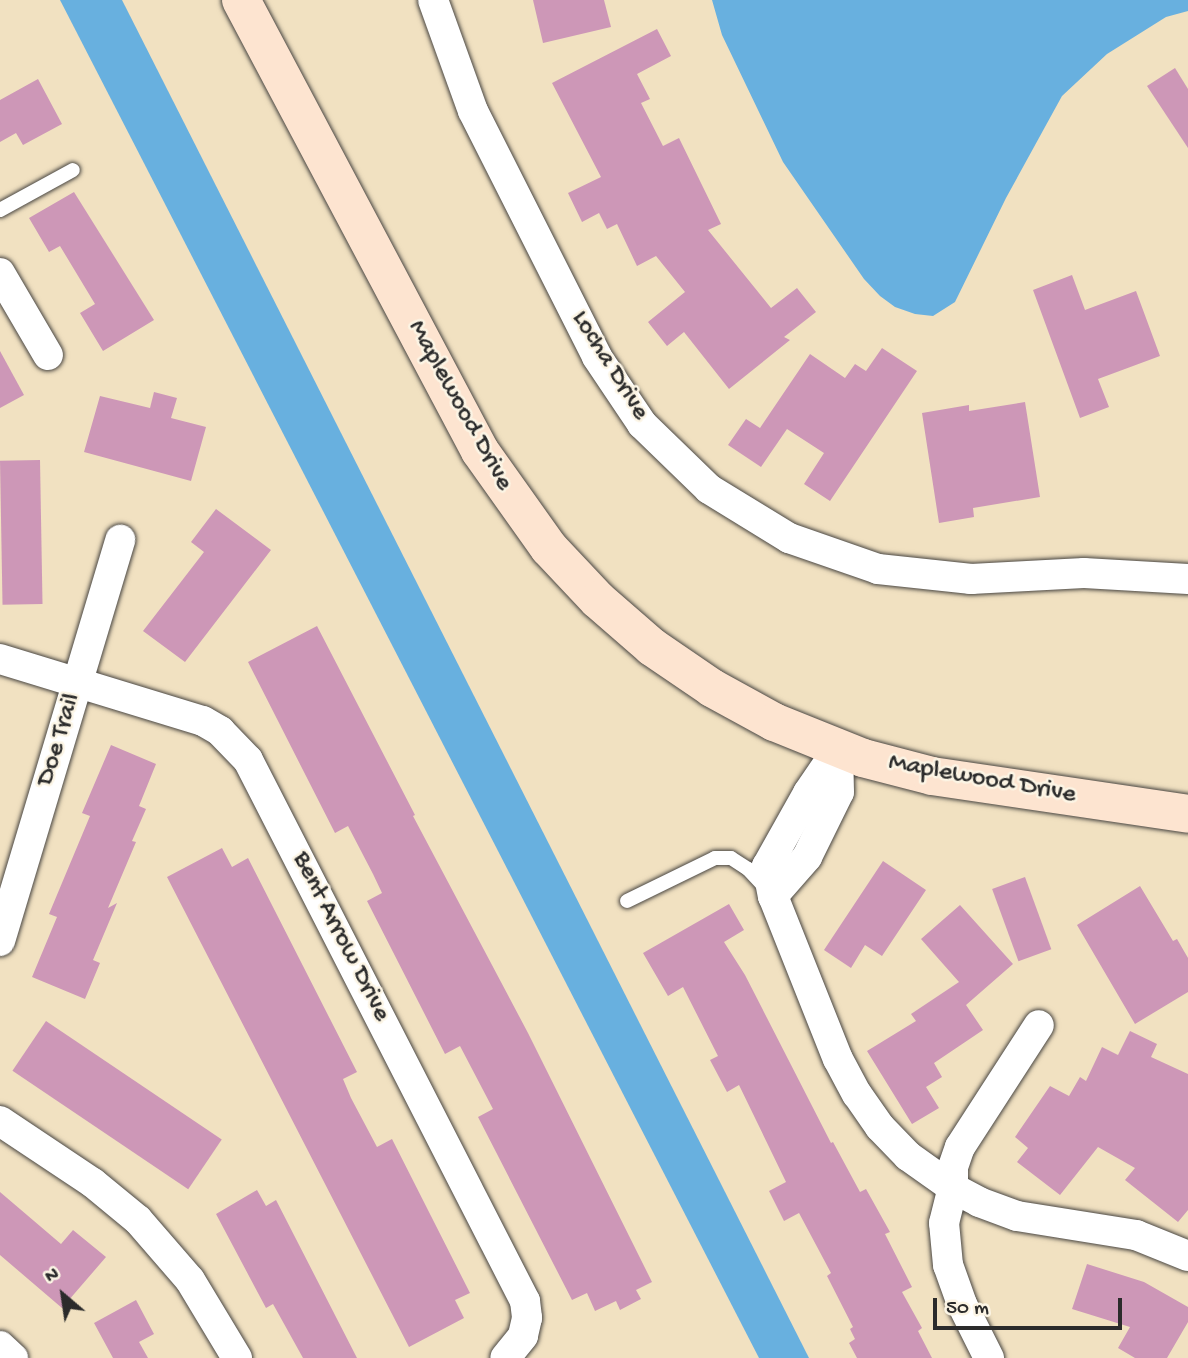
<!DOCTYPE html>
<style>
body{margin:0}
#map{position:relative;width:1188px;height:1358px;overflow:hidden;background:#f1e1c1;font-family:"Gochi Hand",sans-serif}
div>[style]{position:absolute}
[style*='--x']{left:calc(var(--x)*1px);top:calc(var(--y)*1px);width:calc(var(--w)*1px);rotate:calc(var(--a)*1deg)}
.water>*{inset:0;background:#68b0df}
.building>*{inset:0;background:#cd97b7;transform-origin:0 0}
.roads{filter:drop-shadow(0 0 2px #494642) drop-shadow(0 0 2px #494642)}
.lane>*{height:14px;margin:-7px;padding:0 7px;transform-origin:7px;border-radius:7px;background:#fff}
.street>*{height:30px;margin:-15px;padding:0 15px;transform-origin:15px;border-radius:15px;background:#fff}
.secondary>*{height:38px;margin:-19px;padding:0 19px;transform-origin:19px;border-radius:19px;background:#fde4d0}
span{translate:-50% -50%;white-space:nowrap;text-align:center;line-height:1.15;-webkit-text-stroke:5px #fcf5e5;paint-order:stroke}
.street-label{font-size:26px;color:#2b2b2b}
.north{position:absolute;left:28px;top:1260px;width:70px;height:70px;-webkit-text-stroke:5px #fcf5e5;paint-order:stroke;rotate:331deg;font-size:19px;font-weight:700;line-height:28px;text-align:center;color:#2b2b2b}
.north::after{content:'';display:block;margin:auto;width:24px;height:32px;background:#2b2b2b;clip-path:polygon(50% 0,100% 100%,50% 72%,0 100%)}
.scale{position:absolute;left:933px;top:1298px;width:189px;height:32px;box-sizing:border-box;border:4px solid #2b2b2b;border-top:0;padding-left:9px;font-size:21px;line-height:24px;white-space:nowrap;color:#2b2b2b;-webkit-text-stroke:5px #fcf5e5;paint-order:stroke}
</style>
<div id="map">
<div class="water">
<div style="clip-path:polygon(60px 0,122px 0,809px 1358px,759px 1358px)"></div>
<div style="clip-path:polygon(712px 0,1188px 0,1188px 11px,1166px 17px,1107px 54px,1062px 96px,1006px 198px,955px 302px,933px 316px,915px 314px,895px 307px,880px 296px,864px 279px,783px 162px,722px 35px)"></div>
</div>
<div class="building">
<div style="clip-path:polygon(533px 0,604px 0,611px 27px,543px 43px)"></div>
<div style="clip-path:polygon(657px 29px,671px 56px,637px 74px,650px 99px,641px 103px,663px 146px,679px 138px,721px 224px,708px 230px,771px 308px,797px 288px,816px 312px,784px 337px,790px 340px,729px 389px,684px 332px,667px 346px,648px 322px,685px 292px,656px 256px,637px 266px,617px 224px,607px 229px,599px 213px,582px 222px,568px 193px,601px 177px,552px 83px)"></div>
<div style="clip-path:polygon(1175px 68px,1188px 89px,1188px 148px,1147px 86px)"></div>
<div style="clip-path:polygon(38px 79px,62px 124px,23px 145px,16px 133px,0 142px,0 100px)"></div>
<div style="clip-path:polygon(74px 192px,154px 320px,103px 351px,80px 313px,95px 304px,60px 246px,49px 252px,29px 218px)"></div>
<div style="clip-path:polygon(1072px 275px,1085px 310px,1136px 291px,1160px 356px,1098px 379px,1109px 407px,1080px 418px,1033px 290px)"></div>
<div style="clip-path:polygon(882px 348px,917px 371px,830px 501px,804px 484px,824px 453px,787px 429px,761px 467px,728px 445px,746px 419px,760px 428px,810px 354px,845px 378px,855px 364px,866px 371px)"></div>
<div style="clip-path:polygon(0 351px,24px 395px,0 408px)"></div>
<div style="clip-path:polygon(154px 392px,177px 398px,171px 418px,206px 427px,191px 481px,84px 452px,100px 396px,150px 408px)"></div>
<div style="clip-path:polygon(1025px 402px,1040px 497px,973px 508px,974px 517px,939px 523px,922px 413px,969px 405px,969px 411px)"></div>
<div style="left:40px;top:460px;width:144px;height:40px;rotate:89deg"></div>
<div style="clip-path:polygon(216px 509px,271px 550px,185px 662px,143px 631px,204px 552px,191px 542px)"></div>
<div style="clip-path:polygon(317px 626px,415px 815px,413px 816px,528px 1033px,652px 1282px,636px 1290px,641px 1299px,620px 1310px,616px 1301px,595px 1311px,587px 1293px,572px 1300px,478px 1117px,493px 1109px,460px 1046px,445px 1054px,367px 901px,382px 893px,373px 874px,348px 826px,335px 833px,248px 662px)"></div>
<div style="clip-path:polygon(111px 745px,156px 764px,139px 806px,146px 809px,132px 841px,136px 842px,108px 908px,117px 903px,93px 960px,100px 963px,85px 999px,32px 977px,57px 917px,49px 914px,90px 816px,82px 813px)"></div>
<div style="clip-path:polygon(222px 848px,232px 867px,248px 858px,357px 1072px,343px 1079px,351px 1098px,377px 1147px,392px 1139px,470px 1293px,455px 1300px,464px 1318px,409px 1347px,167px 877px)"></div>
<div style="clip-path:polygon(883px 861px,926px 890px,882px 956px,865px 945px,851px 968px,824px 950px)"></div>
<div style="left:1025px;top:877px;width:77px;height:35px;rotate:70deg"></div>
<div style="clip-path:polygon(1140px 886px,1173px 941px,1177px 939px,1188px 958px,1188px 992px,1135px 1024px,1077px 925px)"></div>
<div style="clip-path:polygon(729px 904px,744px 930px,724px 942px,745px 975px,831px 1143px,833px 1142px,860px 1192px,866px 1189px,890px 1232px,885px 1234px,912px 1287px,902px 1292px,922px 1328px,918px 1331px,932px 1358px,857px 1358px,849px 1343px,855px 1339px,850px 1329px,853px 1327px,827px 1276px,831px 1273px,799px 1213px,784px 1221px,769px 1191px,786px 1182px,739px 1085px,727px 1092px,710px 1060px,718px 1056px,683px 987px,668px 996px,643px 953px)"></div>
<div style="clip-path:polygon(960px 905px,1013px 964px,966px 1005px,983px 1030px,934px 1063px,942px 1077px,926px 1087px,939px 1108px,912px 1124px,867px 1051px,916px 1021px,911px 1014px,959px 982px,921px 939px)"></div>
<div style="left:46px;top:1021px;width:212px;height:60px;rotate:34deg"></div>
<div style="clip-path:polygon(1130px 1031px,1157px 1044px,1151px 1057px,1188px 1074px,1188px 1210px,1178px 1222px,1125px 1180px,1135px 1168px,1098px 1147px,1060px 1195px,1017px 1162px,1028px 1148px,1015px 1137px,1050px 1086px,1069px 1096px,1080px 1077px,1086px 1081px,1102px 1047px,1118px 1055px)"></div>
<div style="clip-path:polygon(257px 1190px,266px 1206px,276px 1200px,357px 1358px,303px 1358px,273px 1304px,266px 1308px,216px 1214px)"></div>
<div style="clip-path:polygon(0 1192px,61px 1244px,73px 1230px,106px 1257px,62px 1308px,0 1255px)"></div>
<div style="clip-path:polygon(1087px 1264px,1144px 1282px,1188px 1307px,1188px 1322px,1167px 1358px,1135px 1358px,1118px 1348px,1130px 1327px,1072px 1309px)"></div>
<div style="clip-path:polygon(136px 1300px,154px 1334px,139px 1342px,148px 1358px,113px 1358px,94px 1323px)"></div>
</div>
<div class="roads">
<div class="lane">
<div style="--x:0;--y:210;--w:83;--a:-28.7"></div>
<div style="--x:627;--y:901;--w:98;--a:-26"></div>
<div style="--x:715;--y:858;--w:16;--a:0"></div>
<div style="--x:731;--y:858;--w:20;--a:33"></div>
<div style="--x:748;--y:869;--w:25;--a:47"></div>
</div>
<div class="street">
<div style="--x:433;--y:0;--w:118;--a:70.2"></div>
<div style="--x:473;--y:111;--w:275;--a:63.2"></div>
<div style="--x:597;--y:357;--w:81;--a:56.1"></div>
<div style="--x:642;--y:424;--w:93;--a:44.1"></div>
<div style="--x:709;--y:489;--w:94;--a:31.5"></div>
<div style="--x:789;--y:538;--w:94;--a:19.2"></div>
<div style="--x:878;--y:569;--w:94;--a:6.1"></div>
<div style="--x:971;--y:579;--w:113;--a:-3"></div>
<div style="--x:1084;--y:573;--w:104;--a:3.3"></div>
<div style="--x:0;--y:273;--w:95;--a:59.7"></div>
<div style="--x:0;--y:659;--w:212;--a:17"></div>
<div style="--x:203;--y:721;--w:20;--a:30"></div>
<div style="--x:220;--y:731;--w:40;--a:46"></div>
<div style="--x:248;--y:760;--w:608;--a:62.89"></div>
<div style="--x:525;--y:1301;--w:17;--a:83"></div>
<div style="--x:527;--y:1318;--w:18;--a:103"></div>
<div style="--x:523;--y:1336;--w:28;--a:129"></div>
<div style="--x:838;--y:749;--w:53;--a:124.3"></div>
<div style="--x:808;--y:793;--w:84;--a:119.3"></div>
<div style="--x:767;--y:866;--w:31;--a:79"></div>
<div style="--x:773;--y:896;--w:175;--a:68.3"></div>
<div style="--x:838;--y:1059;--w:40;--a:62"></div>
<div style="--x:857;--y:1094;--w:40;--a:55.1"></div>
<div style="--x:880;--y:1127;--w:40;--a:46"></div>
<div style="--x:908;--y:1156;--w:55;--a:35.4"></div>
<div style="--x:953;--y:1188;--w:30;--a:28"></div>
<div style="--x:979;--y:1202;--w:40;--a:20.2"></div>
<div style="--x:1017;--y:1216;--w:121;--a:9.1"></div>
<div style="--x:1136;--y:1235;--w:56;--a:22"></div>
<div style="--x:773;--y:896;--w:52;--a:-48.9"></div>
<div style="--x:807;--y:857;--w:72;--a:-63.8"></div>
<div style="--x:839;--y:792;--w:43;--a:-91.3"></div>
<div style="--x:0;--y:941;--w:419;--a:-73.3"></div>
<div style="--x:0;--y:1121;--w:112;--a:33.7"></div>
<div style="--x:93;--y:1183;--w:58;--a:39.4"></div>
<div style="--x:138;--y:1220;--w:79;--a:49.1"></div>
<div style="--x:190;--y:1280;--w:91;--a:58.9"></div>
<div style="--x:0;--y:1346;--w:18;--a:43"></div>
<div style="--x:989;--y:1358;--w:60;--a:-116.6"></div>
<div style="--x:962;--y:1304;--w:41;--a:-109.7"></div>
<div style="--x:948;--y:1265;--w:42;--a:-95.4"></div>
<div style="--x:944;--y:1223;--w:36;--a:-76"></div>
<div style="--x:953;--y:1188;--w:21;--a:-90"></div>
<div style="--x:953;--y:1167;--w:21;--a:-71"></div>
<div style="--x:960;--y:1147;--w:145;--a:-57.1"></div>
</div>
<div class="secondary">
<div style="--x:241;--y:0;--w:510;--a:62.08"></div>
<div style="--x:480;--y:451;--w:119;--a:54.6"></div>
<div style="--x:549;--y:548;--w:71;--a:46.7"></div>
<div style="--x:598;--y:600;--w:72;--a:41"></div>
<div style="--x:652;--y:647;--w:73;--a:34.3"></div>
<div style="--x:712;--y:688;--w:71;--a:28.7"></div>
<div style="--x:774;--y:722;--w:96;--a:22"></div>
<div style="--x:863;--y:758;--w:71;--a:14.6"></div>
<div style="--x:932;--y:776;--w:259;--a:8.4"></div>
</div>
</div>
<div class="street-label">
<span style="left:609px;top:366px;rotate:58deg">Locha Drive</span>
<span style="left:459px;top:406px;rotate:61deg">Maplewood Drive</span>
<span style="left:60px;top:740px;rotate:-73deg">Doe Trail</span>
<span style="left:982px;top:780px;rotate:10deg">Maplewood Drive</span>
<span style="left:340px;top:937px;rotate:63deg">Bent Arrow Drive</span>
</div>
<div class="north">N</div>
<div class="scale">50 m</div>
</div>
